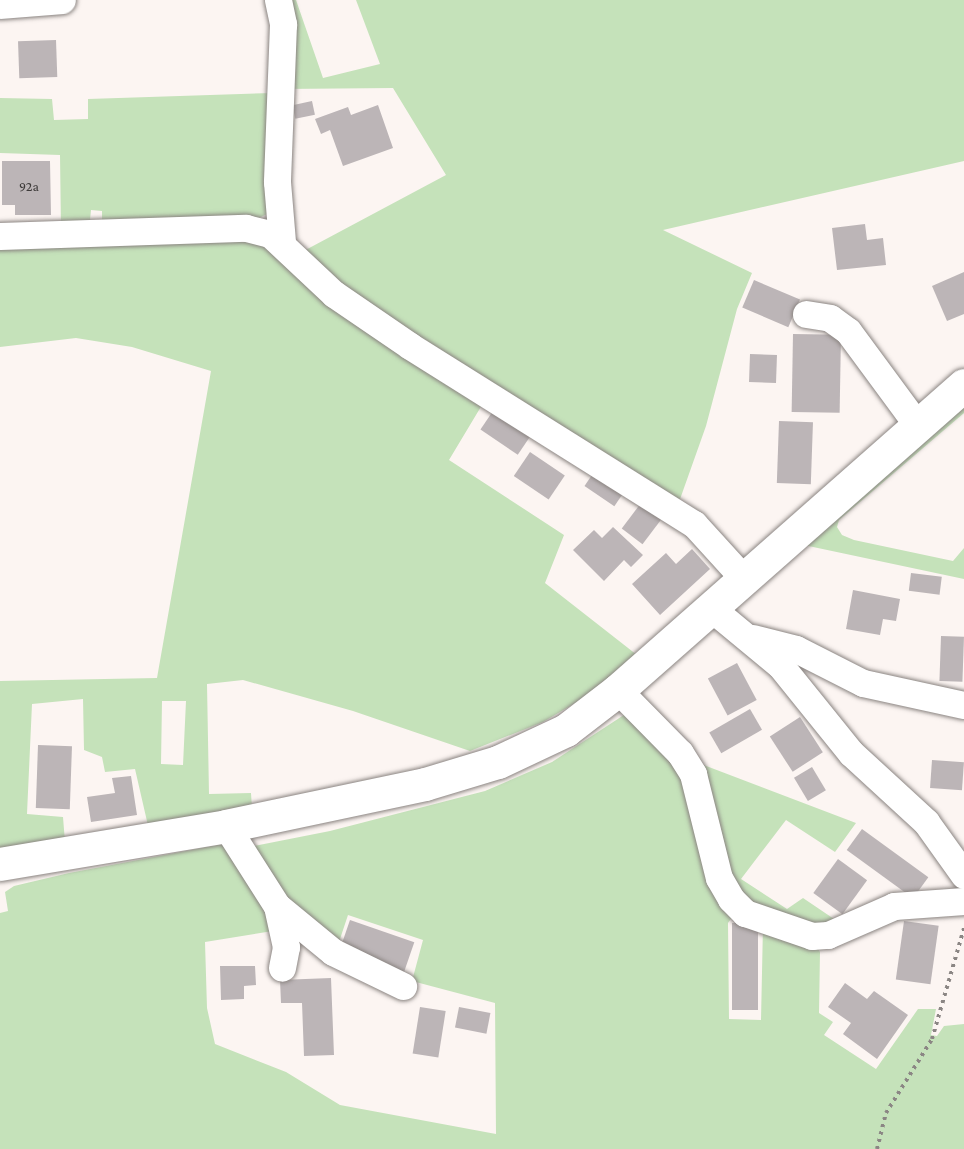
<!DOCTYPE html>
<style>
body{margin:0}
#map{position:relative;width:964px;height:1149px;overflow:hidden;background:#fcf5f2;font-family:"Crimson Pro",serif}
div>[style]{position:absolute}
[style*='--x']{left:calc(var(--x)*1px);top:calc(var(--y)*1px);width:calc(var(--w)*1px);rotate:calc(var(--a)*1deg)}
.green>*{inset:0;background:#c5e2ba}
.building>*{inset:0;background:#bcb5b7;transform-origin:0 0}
.path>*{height:4px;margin-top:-2px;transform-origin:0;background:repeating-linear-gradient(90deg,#8b8684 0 3px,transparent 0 7.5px)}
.roads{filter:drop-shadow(0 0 2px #8a8481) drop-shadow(0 0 2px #8a8481)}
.minor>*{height:27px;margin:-13.5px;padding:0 13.5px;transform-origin:13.5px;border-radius:13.5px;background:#fff}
.major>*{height:33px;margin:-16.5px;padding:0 16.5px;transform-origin:16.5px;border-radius:16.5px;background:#fff}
span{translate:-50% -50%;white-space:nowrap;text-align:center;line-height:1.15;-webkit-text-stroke:5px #fff;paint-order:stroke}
.number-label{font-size:14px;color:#3e3b3a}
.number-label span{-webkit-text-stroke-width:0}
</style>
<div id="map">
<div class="green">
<div style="clip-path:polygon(285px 0,296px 0,323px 78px,380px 64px,356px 0,964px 0,964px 161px,663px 230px,752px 273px,737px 309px,706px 426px,679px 502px,614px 470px,298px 254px,446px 175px,393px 88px,283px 89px)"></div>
<div style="clip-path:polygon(272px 93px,267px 214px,257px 219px,102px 230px,102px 211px,91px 210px,89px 230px,61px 230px,60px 155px,0 153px,0 98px,52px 99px,54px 120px,88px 119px,88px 99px)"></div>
<div style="clip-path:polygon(evenodd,263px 241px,482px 405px,449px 460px,564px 535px,545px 583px,637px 655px,582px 699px,543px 722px,470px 751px,353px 711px,243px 680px,207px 684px,209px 794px,251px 793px,252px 808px,149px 830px,135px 769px,105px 772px,102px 757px,84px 750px,83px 699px,32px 704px,27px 814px,63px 817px,65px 842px,0 851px,0 681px,157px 678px,211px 371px,132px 347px,76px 338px,0 347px,0 244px,263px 241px,162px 701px,186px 701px,183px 765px,161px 764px,162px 701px)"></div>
<div style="clip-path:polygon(964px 402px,964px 413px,839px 520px,837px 527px,842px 535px,854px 540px,953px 561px,964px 548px,964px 579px,799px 544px)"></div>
<div style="clip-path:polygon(630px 711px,677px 758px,735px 913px,728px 923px,729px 1019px,761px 1020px,763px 925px,816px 945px,820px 952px,819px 1013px,833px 1022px,824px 1035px,876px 1069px,918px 1009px,936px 1009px,931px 1035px,937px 1036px,944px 1026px,964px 1024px,964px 1149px,0 1149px,0 913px,8px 911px,5px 892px,14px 886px,69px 873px,228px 843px,279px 930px,205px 942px,207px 1008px,215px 1044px,286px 1072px,340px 1105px,496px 1134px,495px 1003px,412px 981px,423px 940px,348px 915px,337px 948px,322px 939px,244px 848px,330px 831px,485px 791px,552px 762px)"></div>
<div style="clip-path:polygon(701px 764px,856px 823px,835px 852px,786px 820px,741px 879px,787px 909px,803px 898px,837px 921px,830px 929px,767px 917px,723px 874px)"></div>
</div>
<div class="building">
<div style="left:56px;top:40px;width:37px;height:38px;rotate:88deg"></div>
<div style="left:312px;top:101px;width:14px;height:20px;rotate:78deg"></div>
<div style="clip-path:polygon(378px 105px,393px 148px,343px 166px,330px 130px,321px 134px,315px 119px,348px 107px,351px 115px)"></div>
<div style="clip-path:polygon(2px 161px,50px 161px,51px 215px,15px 215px,15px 205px,2px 205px)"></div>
<div style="clip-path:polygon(865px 224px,867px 240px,883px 238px,886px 265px,837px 270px,832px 228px)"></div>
<div style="clip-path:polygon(964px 272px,964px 314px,947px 321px,932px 286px)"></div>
<div style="left:754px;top:280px;width:50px;height:30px;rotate:23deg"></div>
<div style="left:793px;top:334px;width:48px;height:78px;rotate:1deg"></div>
<div style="left:750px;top:354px;width:27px;height:28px;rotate:2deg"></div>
<div style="left:495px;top:408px;width:45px;height:26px;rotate:34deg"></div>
<div style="left:779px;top:421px;width:34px;height:62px;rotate:2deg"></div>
<div style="left:530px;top:452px;width:42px;height:29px;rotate:34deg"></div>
<div style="left:594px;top:472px;width:36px;height:17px;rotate:34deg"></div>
<div style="left:641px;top:503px;width:26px;height:32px;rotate:37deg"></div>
<div style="clip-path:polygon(613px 527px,643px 555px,631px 567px,624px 560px,604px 581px,573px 550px,594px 530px,602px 538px)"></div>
<div style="clip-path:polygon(692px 549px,710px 569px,660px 615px,632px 584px,666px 553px,676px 564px)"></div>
<div style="left:911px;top:573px;width:31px;height:18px;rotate:7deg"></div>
<div style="clip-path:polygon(853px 590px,900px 599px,896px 621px,883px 619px,880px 635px,846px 629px)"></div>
<div style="left:941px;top:636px;width:23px;height:45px;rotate:2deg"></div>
<div style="left:737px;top:663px;width:42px;height:33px;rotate:62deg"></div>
<div style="left:750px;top:709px;width:24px;height:47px;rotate:60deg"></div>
<div style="left:800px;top:717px;width:42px;height:36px;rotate:57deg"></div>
<div style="left:38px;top:745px;width:34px;height:63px;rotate:2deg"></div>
<div style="left:932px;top:760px;width:32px;height:28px;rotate:4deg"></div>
<div style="left:812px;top:767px;width:27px;height:21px;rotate:59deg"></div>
<div style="clip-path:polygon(131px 776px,137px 815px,91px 822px,87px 797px,115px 793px,112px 778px)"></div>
<div style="left:862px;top:829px;width:82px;height:26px;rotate:36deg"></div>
<div style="left:838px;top:859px;width:36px;height:42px;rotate:36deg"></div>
<div style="left:350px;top:920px;width:68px;height:32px;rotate:19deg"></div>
<div style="left:904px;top:921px;width:35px;height:59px;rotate:8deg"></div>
<div style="left:732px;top:923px;width:26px;height:87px"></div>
<div style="clip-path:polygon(220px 966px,255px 966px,256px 985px,244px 986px,244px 999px,221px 1000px)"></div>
<div style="clip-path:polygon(331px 978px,334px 1055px,304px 1056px,302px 1003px,281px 1003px,280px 980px)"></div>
<div style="clip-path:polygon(845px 983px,867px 999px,874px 991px,908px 1015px,877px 1059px,843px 1034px,851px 1023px,828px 1007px)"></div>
<div style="left:420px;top:1007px;width:26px;height:47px;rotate:9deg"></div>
<div style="left:459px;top:1007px;width:32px;height:21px;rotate:11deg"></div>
</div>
<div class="path">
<div style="--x:877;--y:1149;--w:37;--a:-76"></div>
<div style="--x:886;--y:1113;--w:87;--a:-58.1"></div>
<div style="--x:932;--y:1039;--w:116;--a:-73.9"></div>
</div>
<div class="roads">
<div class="minor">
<div style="--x:278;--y:0;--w:25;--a:78"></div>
<div style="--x:283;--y:24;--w:158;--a:92.2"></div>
<div style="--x:277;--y:182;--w:60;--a:85.2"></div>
<div style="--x:0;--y:5;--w:62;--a:-4.6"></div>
<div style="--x:0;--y:236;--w:246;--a:-1.9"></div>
<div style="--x:246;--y:228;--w:25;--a:14"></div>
<div style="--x:270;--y:234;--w:88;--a:43.2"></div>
<div style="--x:334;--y:294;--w:92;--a:34.4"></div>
<div style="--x:410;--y:346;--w:335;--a:32.1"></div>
<div style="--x:694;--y:524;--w:74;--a:47.7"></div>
<div style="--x:806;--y:314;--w:24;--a:9"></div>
<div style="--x:830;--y:318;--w:22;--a:36"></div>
<div style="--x:848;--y:331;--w:118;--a:53.6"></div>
<div style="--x:711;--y:608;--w:89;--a:39.6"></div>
<div style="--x:780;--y:665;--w:113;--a:51.1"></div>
<div style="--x:851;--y:753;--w:102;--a:42.6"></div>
<div style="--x:926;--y:822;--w:65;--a:54.4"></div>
<div style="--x:753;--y:638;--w:44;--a:14.3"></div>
<div style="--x:796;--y:649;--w:75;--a:26.9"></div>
<div style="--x:863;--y:683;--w:103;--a:12.3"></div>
<div style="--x:618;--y:690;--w:88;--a:45.5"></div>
<div style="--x:680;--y:753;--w:25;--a:58"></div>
<div style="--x:693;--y:774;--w:107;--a:76"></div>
<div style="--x:719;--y:878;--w:24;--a:60"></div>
<div style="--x:731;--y:899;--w:20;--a:45"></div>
<div style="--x:745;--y:913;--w:71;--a:18.9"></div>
<div style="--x:812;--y:936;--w:16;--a:-4"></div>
<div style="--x:828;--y:935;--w:72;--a:-23.7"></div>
<div style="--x:894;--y:906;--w:70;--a:-4.1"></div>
<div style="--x:226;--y:826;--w:95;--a:57.5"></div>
<div style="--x:277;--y:906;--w:72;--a:39.4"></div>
<div style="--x:333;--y:952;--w:78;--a:25.9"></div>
<div style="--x:277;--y:906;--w:42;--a:77.6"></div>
<div style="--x:286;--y:947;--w:21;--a:101"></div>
</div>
<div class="major">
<div style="--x:0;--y:864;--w:229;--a:-9.5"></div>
<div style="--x:226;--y:826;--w:203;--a:-11.9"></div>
<div style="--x:425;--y:784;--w:76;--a:-16.8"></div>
<div style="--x:498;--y:762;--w:75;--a:-25.2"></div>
<div style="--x:566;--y:730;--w:66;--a:-37.6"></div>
<div style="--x:618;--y:690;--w:461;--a:-41.4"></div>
</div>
</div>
<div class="number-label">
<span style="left:29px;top:186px">92a</span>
</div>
</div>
